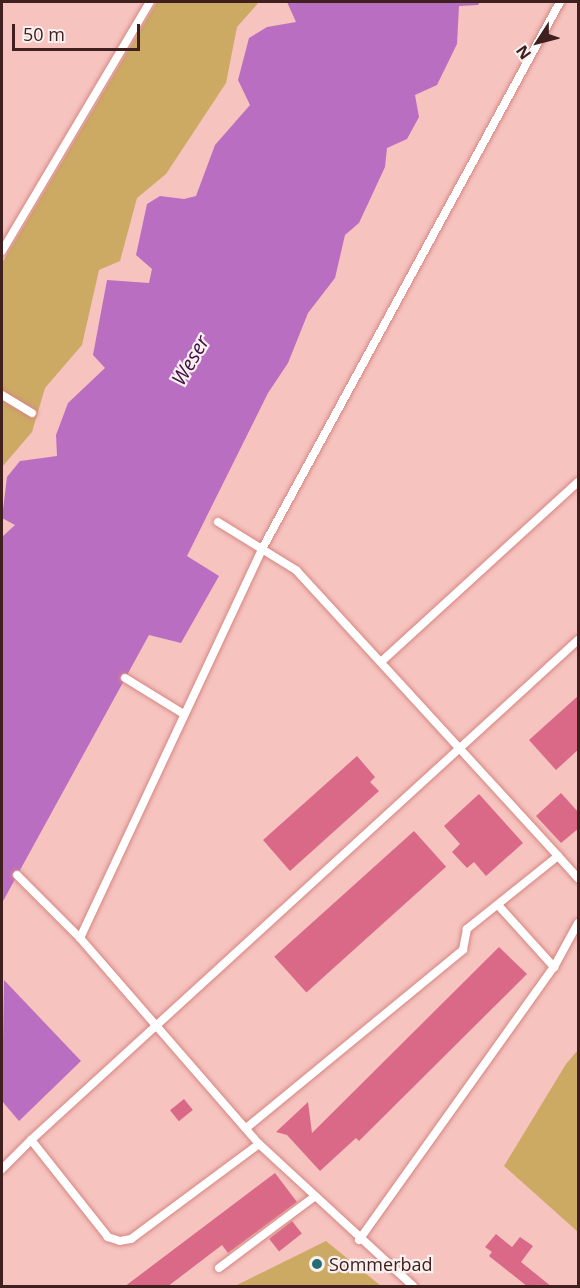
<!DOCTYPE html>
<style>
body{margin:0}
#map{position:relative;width:580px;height:1288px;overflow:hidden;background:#f6c3bf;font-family:"Open Sans",sans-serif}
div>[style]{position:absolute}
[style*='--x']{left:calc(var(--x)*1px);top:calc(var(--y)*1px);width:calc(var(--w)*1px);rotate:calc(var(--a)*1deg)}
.green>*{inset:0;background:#ccaa63}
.water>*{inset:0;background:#ba6ec1}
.building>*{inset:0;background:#da6988;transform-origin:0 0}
.roads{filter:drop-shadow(0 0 2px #d68681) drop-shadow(0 0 2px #d68681)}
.lane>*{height:8px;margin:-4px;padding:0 4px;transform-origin:4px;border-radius:4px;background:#fff}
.dots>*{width:16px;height:16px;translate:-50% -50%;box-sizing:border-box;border:3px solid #f9f0ef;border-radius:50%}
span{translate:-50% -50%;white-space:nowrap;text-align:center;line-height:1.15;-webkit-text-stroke:4.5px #f9f0ef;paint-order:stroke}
.poi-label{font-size:18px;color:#3f201e}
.left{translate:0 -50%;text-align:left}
.water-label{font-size:20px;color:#411046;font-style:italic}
.frame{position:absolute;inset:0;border:3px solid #3f201e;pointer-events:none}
.north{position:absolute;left:508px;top:12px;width:60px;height:60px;-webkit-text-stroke:4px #f9f0ef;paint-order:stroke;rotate:234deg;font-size:16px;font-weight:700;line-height:24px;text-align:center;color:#3f201e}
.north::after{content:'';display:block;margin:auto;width:21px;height:27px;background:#3f201e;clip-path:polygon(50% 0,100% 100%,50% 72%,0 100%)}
.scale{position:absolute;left:12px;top:24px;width:128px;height:27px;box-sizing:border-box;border:3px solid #3f201e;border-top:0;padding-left:8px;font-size:18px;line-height:21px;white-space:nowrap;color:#3f201e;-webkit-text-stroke:4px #f9f0ef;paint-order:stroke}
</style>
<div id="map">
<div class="green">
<div style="clip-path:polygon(157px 2px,259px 2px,237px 27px,226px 83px,166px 174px,137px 198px,120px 261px,99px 270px,82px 345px,45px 388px,32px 432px,2px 467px,2px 263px)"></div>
<div style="clip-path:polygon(578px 1050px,578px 1232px,504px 1166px,566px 1064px)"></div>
<div style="clip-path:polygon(326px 1241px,381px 1286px,235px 1286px)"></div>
</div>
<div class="water">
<div style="clip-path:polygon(287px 2px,480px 2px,478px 5px,459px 6px,457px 44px,437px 85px,415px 95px,419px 117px,407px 139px,387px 148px,385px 167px,359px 223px,345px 235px,335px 278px,308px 313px,288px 363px,268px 393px,187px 556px,219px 576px,181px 643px,149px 635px,2px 903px,2px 537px,15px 525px,2px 518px,7px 477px,20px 461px,57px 456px,56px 435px,68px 403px,105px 368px,93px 355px,107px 280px,149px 283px,152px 269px,136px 255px,147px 204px,160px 196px,184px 199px,196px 196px,215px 145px,250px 105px,238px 80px,249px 38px,267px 27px,296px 22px)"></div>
<div style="clip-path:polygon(4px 980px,81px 1061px,19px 1121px,2px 1101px)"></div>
</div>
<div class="building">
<div style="clip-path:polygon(579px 695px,579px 749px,556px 770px,529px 740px)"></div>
<div style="clip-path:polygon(357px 756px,375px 777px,370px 782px,379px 791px,290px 871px,263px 840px)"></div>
<div style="clip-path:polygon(561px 793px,579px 813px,579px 828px,561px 843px,536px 816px)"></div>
<div style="clip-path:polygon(479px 794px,523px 843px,486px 876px,474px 862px,467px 868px,452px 852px,460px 844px,444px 826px)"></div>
<div style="left:414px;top:831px;width:48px;height:188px;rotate:48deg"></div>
<div style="clip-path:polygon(499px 947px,527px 974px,359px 1141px,356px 1138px,320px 1171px,287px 1135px,276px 1132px,308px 1102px,312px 1133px)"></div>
<div style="left:184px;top:1099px;width:14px;height:18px;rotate:51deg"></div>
<div style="clip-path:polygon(275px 1173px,297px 1202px,228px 1253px,222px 1245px,167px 1287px,124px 1287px)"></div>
<div style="left:292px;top:1221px;width:16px;height:29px;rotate:52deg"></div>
<div style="clip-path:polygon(496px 1234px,512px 1247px,520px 1237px,533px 1246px,521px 1262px,552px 1287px,528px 1287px,489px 1256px,492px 1252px,485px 1247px)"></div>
</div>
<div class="roads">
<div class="lane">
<div style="--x:2;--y:251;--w:290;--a:-59.3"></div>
<div style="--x:2;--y:395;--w:35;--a:31"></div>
<div style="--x:218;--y:522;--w:92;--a:31.6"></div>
<div style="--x:296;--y:570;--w:388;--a:47.5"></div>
<div style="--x:558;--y:856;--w:117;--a:141.3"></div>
<div style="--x:467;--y:929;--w:21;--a:101"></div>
<div style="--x:463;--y:950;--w:281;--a:140.6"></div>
<div style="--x:382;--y:661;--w:265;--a:-42.4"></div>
<div style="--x:125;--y:678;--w:67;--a:31.6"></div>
<div style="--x:558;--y:856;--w:30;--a:48"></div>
<div style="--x:17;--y:875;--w:89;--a:45"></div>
<div style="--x:498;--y:905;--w:84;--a:47.9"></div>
<div style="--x:259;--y:1144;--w:159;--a:143.4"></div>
<div style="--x:131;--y:1239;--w:11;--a:170"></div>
<div style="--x:120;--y:1241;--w:13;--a:-162"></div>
<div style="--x:108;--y:1237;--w:124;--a:-128.4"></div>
<div style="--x:31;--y:1140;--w:741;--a:-42.43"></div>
<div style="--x:2;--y:1169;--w:41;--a:-45"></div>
<div style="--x:359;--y:1240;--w:335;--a:-54.5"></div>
<div style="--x:554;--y:967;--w:50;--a:-61.4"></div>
<div style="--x:219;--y:1268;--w:119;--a:-36.8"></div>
<div style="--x:413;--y:1286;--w:209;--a:-137.3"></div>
<div style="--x:259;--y:1144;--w:273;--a:-131"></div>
<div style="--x:80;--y:938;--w:429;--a:-64.9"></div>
<div style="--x:262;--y:549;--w:623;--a:-61.42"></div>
</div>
</div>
<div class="dots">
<div style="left:317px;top:1264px;background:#236e75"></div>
</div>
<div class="poi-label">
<span class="left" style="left:329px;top:1264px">Sommerbad</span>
</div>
<div class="water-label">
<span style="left:190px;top:360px;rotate:-60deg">Weser</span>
</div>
<div class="frame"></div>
<div class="north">N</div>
<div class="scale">50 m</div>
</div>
